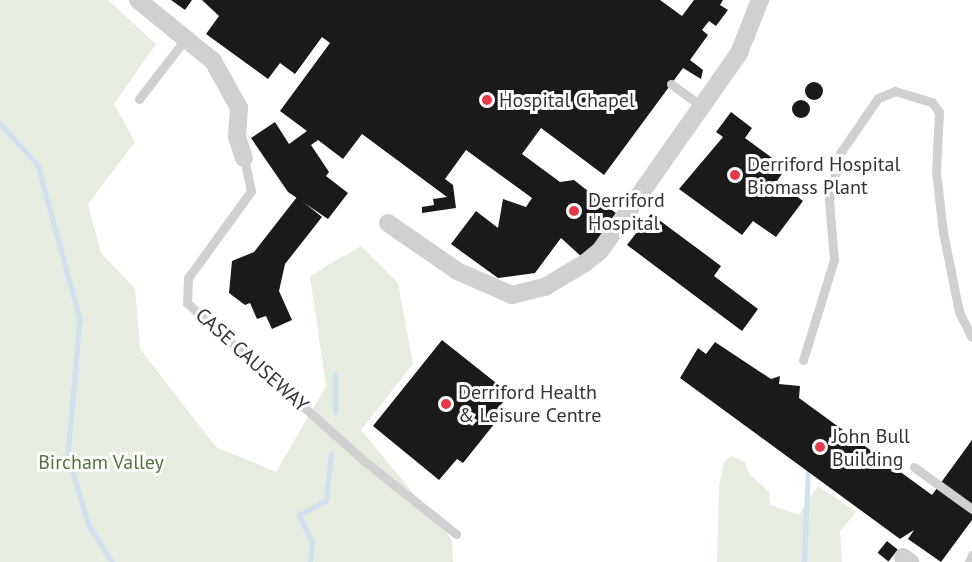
<!DOCTYPE html>
<style>
body{margin:0}
#map{position:relative;width:972px;height:562px;overflow:hidden;background:#fff;font-family:"PT Sans",sans-serif}
div>[style]{position:absolute}
[style*='--x']{left:calc(var(--x)*1px);top:calc(var(--y)*1px);width:calc(var(--w)*1px);rotate:calc(var(--a)*1deg)}
.green>*{inset:0;background:#e6ecdf}
.stream>*{height:4.5px;margin:-2.25px;padding:0 2.25px;transform-origin:2.25px;border-radius:2.25px;background:#cfe2ee}
.building>*{inset:0;background:#1a1a1a;transform-origin:0 0}
.round{border-radius:50%}
.service>*{height:9px;margin:-4.5px;padding:0 4.5px;transform-origin:4.5px;border-radius:4.5px;background:#d0d0d0}
.minor>*{height:18px;margin:-9px;padding:0 9px;transform-origin:9px;border-radius:9px;background:#d0d0d0}
.dots>*{width:16px;height:16px;translate:-50% -50%;box-sizing:border-box;border:3px solid #fff;border-radius:50%}
span{translate:-50% -50%;white-space:nowrap;text-align:center;line-height:1.15;-webkit-text-stroke:6px #fff;paint-order:stroke}
.poi-label{font-size:20px;color:#333}
.left{translate:0 -50%;text-align:left}
.street-label{font-size:20px;color:#333}
.park-label{font-size:20px;color:#56703f}
</style>
<div id="map">
<div class="green">
<div style="clip-path:polygon(0 0,108px 0,156px 44px,114px 104px,135px 142px,88px 204px,101px 253px,135px 288px,140px 349px,216px 447px,276px 472px,326px 386px,310px 276px,361px 246px,398px 283px,413px 364px,361px 430px,452px 540px,453px 562px,0 562px)"></div>
<div style="clip-path:polygon(732px 456px,745px 462px,750px 475px,769px 492px,770px 505px,799px 515px,818px 486px,856px 512px,840px 531px,842px 562px,717px 562px,719px 486px,724px 461px)"></div>
</div>
<div class="stream">
<div style="--x:0;--y:123;--w:57;--a:47.9"></div>
<div style="--x:38;--y:165;--w:160;--a:74.7"></div>
<div style="--x:80;--y:319;--w:138;--a:95"></div>
<div style="--x:68;--y:456;--w:72;--a:73.1"></div>
<div style="--x:89;--y:525;--w:44;--a:58.1"></div>
<div style="--x:335;--y:413;--w:38;--a:-90"></div>
<div style="--x:310;--y:562;--w:20;--a:-84"></div>
<div style="--x:312;--y:542;--w:30;--a:-116"></div>
<div style="--x:299;--y:515;--w:31;--a:-29"></div>
<div style="--x:326;--y:500;--w:46;--a:-83.8"></div>
<div style="--x:804;--y:562;--w:96;--a:-87.6"></div>
</div>
<div class="building">
<div style="clip-path:polygon(171px 0,192px 0,185px 10px)"></div>
<div style="clip-path:polygon(202px 0,660px 0,682px 16px,694px 0,723px 0,720px 5px,728px 10px,716px 26px,709px 21px,702px 30px,708px 35px,690px 60px,703px 70px,701px 79px,683px 68px,604px 175px,541px 128px,522px 154px,560px 182px,574px 180px,617px 214px,584px 259px,561px 238px,535px 273px,498px 278px,451px 244px,476px 211px,498px 228px,503px 199px,526px 207px,532px 198px,466px 150px,445px 179px,453px 185px,456px 208px,422px 213px,422px 207px,434px 205px,433px 199px,447px 197px,362px 134px,343px 159px,318px 140px,311px 145px,329px 172px,326px 176px,348px 193px,328px 219px,288px 192px,251px 138px,275px 122px,289px 144px,307px 131px,280px 111px,330px 43px,322px 37px,295px 74px,280px 63px,268px 79px,206px 34px,219px 16px)"></div>
<div class="round" style="left:805px;top:82px;width:18px;height:18px"></div>
<div class="round" style="left:792px;top:100px;width:18px;height:18px"></div>
<div style="clip-path:polygon(731px 112px,752px 128px,745px 138px,786px 168px,777px 181px,803px 201px,776px 237px,753px 221px,742px 235px,679px 189px,723px 137px,716px 132px)"></div>
<div style="clip-path:polygon(297px 197px,322px 217px,285px 264px,279px 291px,292px 320px,272px 329px,266px 316px,257px 319px,250px 303px,245px 305px,229px 293px,232px 261px,254px 252px)"></div>
<div style="clip-path:polygon(651px 214px,721px 266px,714px 276px,758px 309px,742px 331px,627px 245px)"></div>
<div style="clip-path:polygon(442px 340px,510px 394px,493px 414px,499px 418px,463px 463px,457px 459px,439px 480px,373px 426px)"></div>
<div style="clip-path:polygon(715px 342px,771px 379px,780px 376px,779px 384px,800px 386px,799px 398px,932px 495px,972px 440px,972px 520px,941px 562px,908px 539px,914px 530px,900px 539px,680px 378px,698px 348px,706px 354px)"></div>
<div style="left:887px;top:541px;width:14px;height:15px;rotate:39deg"></div>
</div>
<div class="service">
<div style="--x:671;--y:84;--w:34;--a:36"></div>
<div style="--x:139;--y:99;--w:77;--a:-52.4"></div>
<div style="--x:244;--y:158;--w:34;--a:78"></div>
<div style="--x:251;--y:191;--w:107;--a:125.9"></div>
<div style="--x:188;--y:278;--w:25;--a:92"></div>
<div style="--x:187;--y:303;--w:236;--a:41.7"></div>
<div style="--x:363;--y:460;--w:119;--a:38.5"></div>
<div style="--x:803;--y:360;--w:105;--a:-72.8"></div>
<div style="--x:834;--y:260;--w:60;--a:-94.8"></div>
<div style="--x:829;--y:200;--w:48;--a:-76.8"></div>
<div style="--x:840;--y:153;--w:67;--a:-55.4"></div>
<div style="--x:878;--y:98;--w:18;--a:-22"></div>
<div style="--x:895;--y:91;--w:39;--a:17"></div>
<div style="--x:932;--y:102;--w:12;--a:55"></div>
<div style="--x:939;--y:112;--w:59;--a:92.9"></div>
<div style="--x:936;--y:171;--w:61;--a:83.5"></div>
<div style="--x:943;--y:232;--w:82;--a:78.7"></div>
<div style="--x:959;--y:312;--w:28;--a:63"></div>
<div style="--x:914;--y:467;--w:72;--a:35.9"></div>
<div style="--x:969;--y:562;--w:8;--a:-67"></div>
</div>
<div class="minor">
<div style="--x:138;--y:0;--w:97;--a:39.1"></div>
<div style="--x:213;--y:61;--w:54;--a:61"></div>
<div style="--x:239;--y:108;--w:29;--a:94"></div>
<div style="--x:237;--y:137;--w:22;--a:72"></div>
<div style="--x:388;--y:223;--w:84;--a:34.8"></div>
<div style="--x:457;--y:271;--w:60;--a:23.6"></div>
<div style="--x:512;--y:295;--w:34;--a:-14"></div>
<div style="--x:545;--y:287;--w:47;--a:-31"></div>
<div style="--x:585;--y:263;--w:19;--a:-39"></div>
<div style="--x:600;--y:251;--w:242;--a:-54.9"></div>
<div style="--x:739;--y:53;--w:57;--a:-68.4"></div>
<div style="--x:903;--y:557;--w:9;--a:36"></div>
</div>
<div class="dots">
<div style="left:487px;top:100px;background:#e63946"></div>
<div style="left:735px;top:175px;background:#e63946"></div>
<div style="left:574px;top:211px;background:#e63946"></div>
<div style="left:446px;top:404px;background:#e63946"></div>
<div style="left:820px;top:447px;background:#e63946"></div>
</div>
<div class="poi-label">
<span class="left" style="left:499px;top:100px">Hospital Chapel</span>
<span class="left" style="left:747px;top:176px">Derriford Hospital<br>Biomass Plant</span>
<span class="left" style="left:588px;top:212px">Derriford<br>Hospital</span>
<span class="left" style="left:458px;top:404px">Derriford Health<br>&amp; Leisure Centre</span>
<span class="left" style="left:832px;top:448px">John Bull<br>Building</span>
</div>
<div class="street-label">
<span style="left:252px;top:360px;rotate:42deg">CASE CAUSEWAY</span>
</div>
<div class="park-label">
<span style="left:101px;top:462px">Bircham Valley</span>
</div>
</div>
